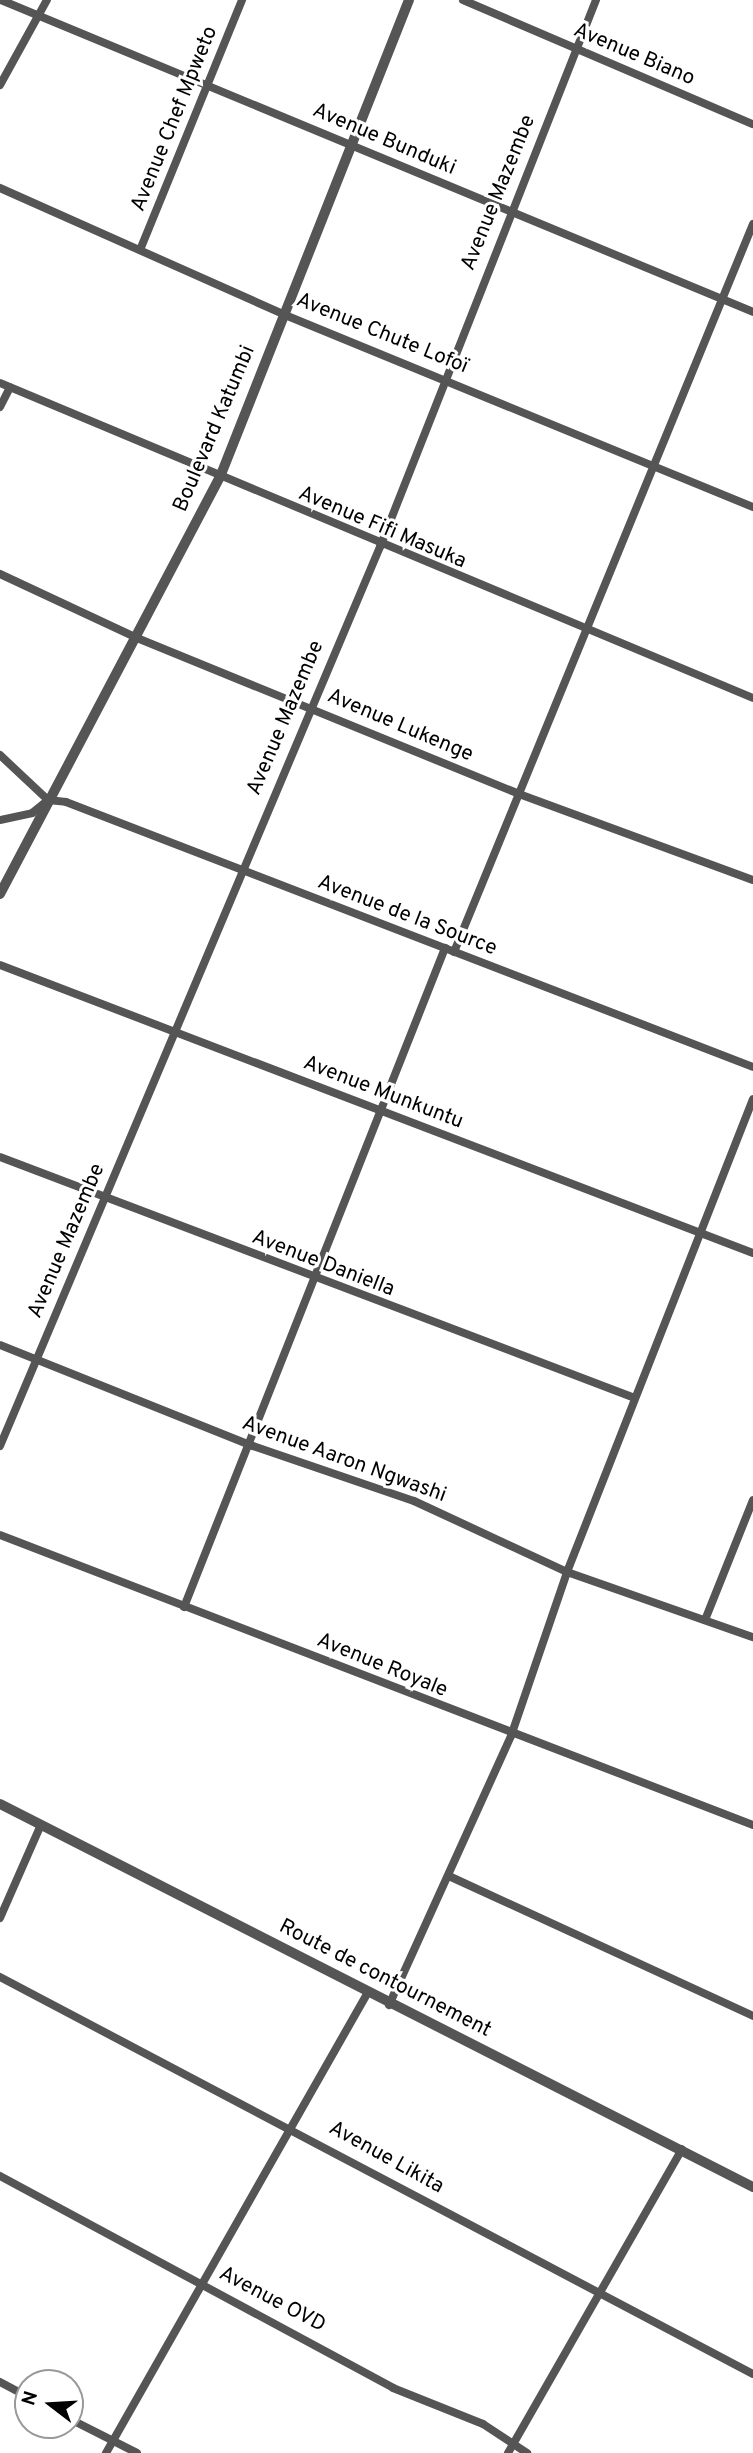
<!DOCTYPE html>
<meta charset="utf-8">
<style>
body{margin:0}
#map{position:relative;width:753px;height:2453px;overflow:hidden;background:#fff;font-family:Overpass,sans-serif}
div>[style]{position:absolute}
[style*='--x']{left:calc(var(--x)*1px);top:calc(var(--y)*1px);width:calc(var(--w)*1px);rotate:calc(var(--a)*1deg)}
.minor>*{height:8px;margin:-4px;padding:0 4px;transform-origin:4px;border-radius:4px;background:#555}
.tertiary>*{height:10px;margin:-5px;padding:0 5px;transform-origin:5px;border-radius:5px;background:#555}
span{translate:-50% -50%;white-space:nowrap;text-align:center;line-height:1.15;-webkit-text-stroke:6px #fff;paint-order:stroke}
.street-label{font-size:21px;color:#000}
.north{position:absolute;left:14px;top:2369px;width:70px;height:70px;box-sizing:border-box;background:#fff;border:2px solid #999;border-radius:50%;rotate:287deg;font-size:19px;font-weight:700;line-height:28px;text-align:center;color:#000}
.north::after{content:'';display:block;margin:auto;width:24px;height:32px;background:#000;clip-path:polygon(50% 0,100% 100%,50% 72%,0 100%)}
</style>
<div id="map">
<div class="minor">
<div style="--x:1;--y:0;--w:814;--a:22.53"></div>
<div style="--x:463;--y:0;--w:315;--a:23.2"></div>
<div style="--x:0;--y:85;--w:97;--a:-61.1"></div>
<div style="--x:0;--y:188;--w:312;--a:24"></div>
<div style="--x:285;--y:315;--w:506;--a:22.31"></div>
<div style="--x:140;--y:250;--w:270;--a:-67.8"></div>
<div style="--x:0;--y:383;--w:816;--a:22.7"></div>
<div style="--x:0;--y:407;--w:22;--a:-63"></div>
<div style="--x:0;--y:574;--w:151;--a:25"></div>
<div style="--x:137;--y:638;--w:413;--a:22.2"></div>
<div style="--x:519;--y:794;--w:249;--a:20.2"></div>
<div style="--x:0;--y:755;--w:66;--a:43.2"></div>
<div style="--x:48;--y:800;--w:18;--a:6"></div>
<div style="--x:66;--y:802;--w:736;--a:21.09"></div>
<div style="--x:0;--y:820;--w:33;--a:-12"></div>
<div style="--x:32;--y:813;--w:21;--a:-39"></div>
<div style="--x:454;--y:952;--w:787;--a:-67.67"></div>
<div style="--x:0;--y:965;--w:806;--a:20.93"></div>
<div style="--x:0;--y:1157;--w:679;--a:20.78"></div>
<div style="--x:0;--y:1345;--w:272;--a:21.8"></div>
<div style="--x:253;--y:1446;--w:170;--a:18.9"></div>
<div style="--x:414;--y:1501;--w:169;--a:24.9"></div>
<div style="--x:567;--y:1572;--w:197;--a:19.3"></div>
<div style="--x:0;--y:1446;--w:976;--a:-67.09"></div>
<div style="--x:380;--y:547;--w:588;--a:-68.45"></div>
<div style="--x:0;--y:1535;--w:807;--a:21.06"></div>
<div style="--x:184;--y:1607;--w:709;--a:-68.39"></div>
<div style="--x:705;--y:1620;--w:129;--a:-68.2"></div>
<div style="--x:451;--y:1877;--w:332;--a:24.7"></div>
<div style="--x:0;--y:1918;--w:99;--a:-66.3"></div>
<div style="--x:0;--y:1977;--w:851;--a:27.8"></div>
<div style="--x:389;--y:2005;--w:295;--a:-65.6"></div>
<div style="--x:511;--y:1736;--w:173;--a:-71.1"></div>
<div style="--x:567;--y:1572;--w:508;--a:-68.53"></div>
<div style="--x:0;--y:2176;--w:447;--a:28.3"></div>
<div style="--x:393;--y:2388;--w:97;--a:21.8"></div>
<div style="--x:483;--y:2424;--w:53;--a:33.4"></div>
<div style="--x:0;--y:2382;--w:32;--a:28"></div>
<div style="--x:70;--y:2419;--w:75;--a:26.9"></div>
<div style="--x:106;--y:2453;--w:528;--a:-60.38"></div>
<div style="--x:508;--y:2453;--w:350;--a:-60.2"></div>
</div>
<div class="tertiary">
<div style="--x:0;--y:894;--w:471;--a:-62.2"></div>
<div style="--x:220;--y:477;--w:513;--a:-68.39"></div>
<div style="--x:0;--y:1804;--w:845;--a:26.96"></div>
</div>
<div class="street-label">
<span style="left:634px;top:55px;rotate:23deg">Avenue Biano</span>
<span style="left:175px;top:119px;rotate:-68deg">Avenue Chef Mpweto</span>
<span style="left:384px;top:140px;rotate:23deg">Avenue Bunduki</span>
<span style="left:499px;top:193px;rotate:-68deg">Avenue Mazembe</span>
<span style="left:382px;top:334px;rotate:22deg">Avenue Chute Lofoï</span>
<span style="left:215px;top:429px;rotate:-67deg">Boulevard Katumbi</span>
<span style="left:382px;top:528px;rotate:23deg">Avenue Fifi Masuka</span>
<span style="left:286px;top:718px;rotate:-67deg">Avenue Mazembe</span>
<span style="left:400px;top:726px;rotate:23deg">Avenue Lukenge</span>
<span style="left:407px;top:916px;rotate:21deg">Avenue de la Source</span>
<span style="left:383px;top:1093px;rotate:21deg">Avenue Munkuntu</span>
<span style="left:67px;top:1241px;rotate:-67deg">Avenue Mazembe</span>
<span style="left:323px;top:1264px;rotate:21deg">Avenue Daniella</span>
<span style="left:344px;top:1460px;rotate:20deg">Avenue Aaron Ngwashi</span>
<span style="left:382px;top:1666px;rotate:22deg">Avenue Royale</span>
<span style="left:385px;top:1979px;rotate:27deg">Route de contournement</span>
<span style="left:386px;top:2158px;rotate:29deg">Avenue Likita</span>
<span style="left:272px;top:2300px;rotate:28deg">Avenue OVD</span>
</div>
<div class="north">N</div>
</div>
